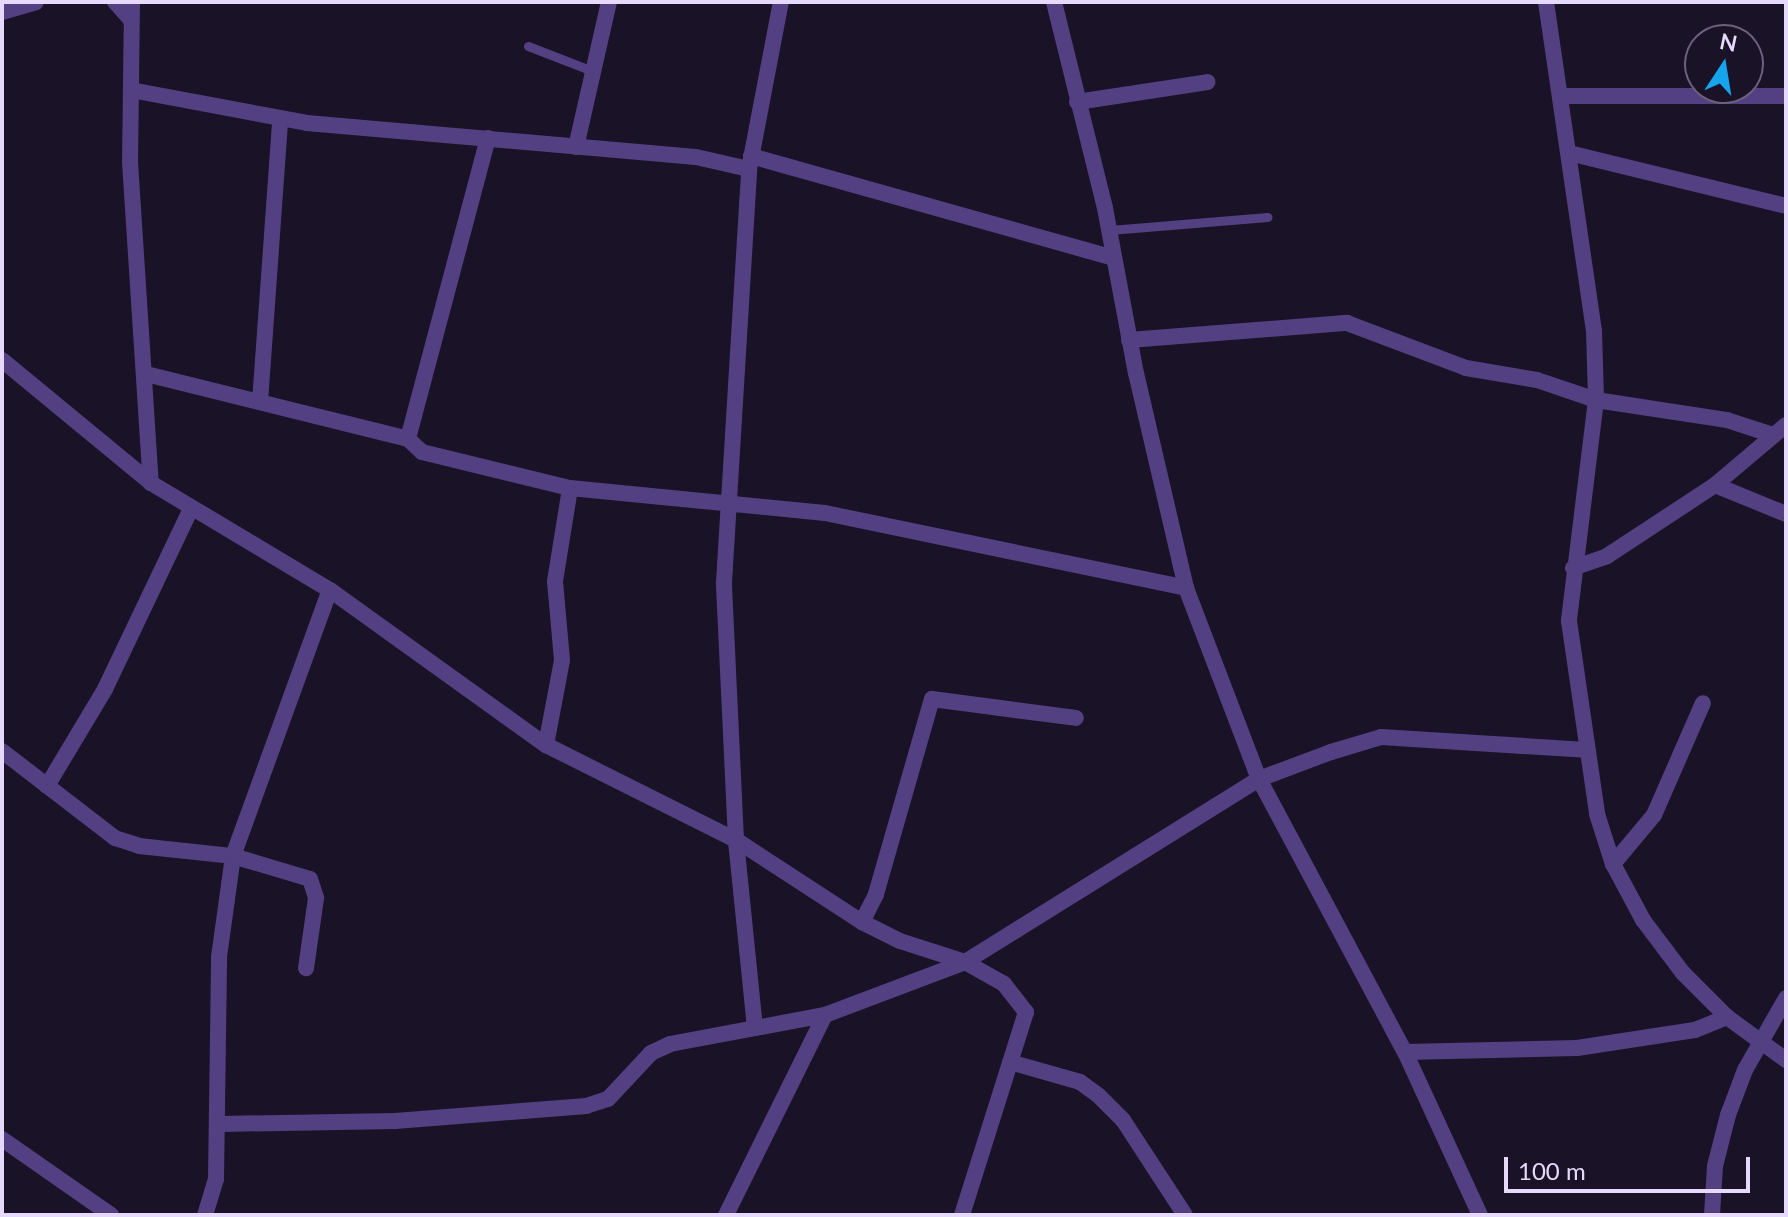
<!DOCTYPE html>
<style>
body{margin:0}
#map{position:relative;width:1788px;height:1217px;overflow:hidden;background:#1a1226;font-family:Lato,sans-serif}
div>[style]{position:absolute}
[style*='--x']{left:calc(var(--x)*1px);top:calc(var(--y)*1px);width:calc(var(--w)*1px);rotate:calc(var(--a)*1deg)}
.service>*{height:9px;margin:-4.5px;padding:0 4.5px;transform-origin:4.5px;border-radius:4.5px;background:#524082}
.minor>*{height:16px;margin:-8px;padding:0 8px;transform-origin:8px;border-radius:8px;background:#524082}
.tertiary>*{height:16px;margin:-8px;padding:0 8px;transform-origin:8px;border-radius:8px;background:#524082}
span{translate:-50% -50%;white-space:nowrap;text-align:center;line-height:1.15;-webkit-text-stroke:6px #1a1226;paint-order:stroke}
.frame{position:absolute;inset:0;border:4px solid #e6dafc;pointer-events:none}
.north{position:absolute;left:1684px;top:24px;width:80px;height:80px;box-sizing:border-box;background:#1a1226;border:2px solid #6c627c;border-radius:50%;rotate:12deg;font-size:22px;font-weight:700;line-height:32px;text-align:center;color:#e6dafc}
.north::after{content:'';display:block;margin:auto;width:28px;height:36px;background:#15a5ed;clip-path:polygon(50% 0,100% 100%,50% 72%,0 100%)}
.scale{position:absolute;left:1504px;top:1157px;width:246px;height:36px;box-sizing:border-box;border:4px solid #e6dafc;border-top:0;padding-left:10px;font-size:24px;line-height:28px;white-space:nowrap;color:#e6dafc;-webkit-text-stroke:6px #1a1226;paint-order:stroke}
</style>
<div id="map">
<div class="service">
<div style="--x:528;--y:46;--w:72;--a:21.2"></div>
<div style="--x:1110;--y:230;--w:158;--a:-4.7"></div>
</div>
<div class="minor">
<div style="--x:115;--y:2;--w:24;--a:48"></div>
<div style="--x:132;--y:2;--w:160;--a:90.7"></div>
<div style="--x:130;--y:162;--w:322;--a:86.3"></div>
<div style="--x:1546;--y:2;--w:332;--a:81.7"></div>
<div style="--x:1594;--y:331;--w:69;--a:88.3"></div>
<div style="--x:1596;--y:400;--w:223;--a:97"></div>
<div style="--x:1569;--y:621;--w:195;--a:81.7"></div>
<div style="--x:1597;--y:814;--w:52;--a:72.3"></div>
<div style="--x:1613;--y:864;--w:64;--a:61.8"></div>
<div style="--x:1643;--y:920;--w:66;--a:53"></div>
<div style="--x:1683;--y:973;--w:62;--a:45"></div>
<div style="--x:1727;--y:1017;--w:73;--a:36.1"></div>
<div style="--x:2;--y:12;--w:35;--a:-16"></div>
<div style="--x:131;--y:90;--w:179;--a:10.6"></div>
<div style="--x:307;--y:123;--w:390;--a:5"></div>
<div style="--x:696;--y:157;--w:54;--a:12.8"></div>
<div style="--x:1561;--y:96;--w:225;--a:0"></div>
<div style="--x:1077;--y:102;--w:132;--a:-8.7"></div>
<div style="--x:488;--y:138;--w:311;--a:104.9"></div>
<div style="--x:408;--y:439;--w:19;--a:43"></div>
<div style="--x:422;--y:452;--w:152;--a:13.7"></div>
<div style="--x:570;--y:488;--w:256;--a:5.6"></div>
<div style="--x:825;--y:513;--w:369;--a:11.7"></div>
<div style="--x:576;--y:147;--w:149;--a:-77.2"></div>
<div style="--x:1569;--y:153;--w:223;--a:13.7"></div>
<div style="--x:751;--y:156;--w:376;--a:15.7"></div>
<div style="--x:1129;--y:340;--w:219;--a:-4.5"></div>
<div style="--x:1347;--y:323;--w:127;--a:20.7"></div>
<div style="--x:1466;--y:368;--w:72;--a:9.6"></div>
<div style="--x:1537;--y:380;--w:62;--a:18.7"></div>
<div style="--x:1596;--y:400;--w:133;--a:8.7"></div>
<div style="--x:1727;--y:420;--w:48;--a:18.1"></div>
<div style="--x:2;--y:360;--w:193;--a:39.5"></div>
<div style="--x:151;--y:483;--w:209;--a:30.9"></div>
<div style="--x:330;--y:590;--w:266;--a:35.7"></div>
<div style="--x:546;--y:745;--w:212;--a:26.6"></div>
<div style="--x:736;--y:840;--w:150;--a:33.1"></div>
<div style="--x:862;--y:922;--w:42;--a:26.6"></div>
<div style="--x:900;--y:941;--w:68;--a:17.9"></div>
<div style="--x:965;--y:962;--w:45;--a:29.4"></div>
<div style="--x:1004;--y:984;--w:36;--a:52"></div>
<div style="--x:1026;--y:1012;--w:213;--a:107.5"></div>
<div style="--x:146;--y:374;--w:270;--a:13.9"></div>
<div style="--x:260;--y:402;--w:283;--a:-85.9"></div>
<div style="--x:1715;--y:485;--w:77;--a:22.2"></div>
<div style="--x:1573;--y:568;--w:36;--a:-19"></div>
<div style="--x:1607;--y:556;--w:129;--a:-33.3"></div>
<div style="--x:1715;--y:485;--w:93;--a:-40.2"></div>
<div style="--x:546;--y:745;--w:86;--a:-79.3"></div>
<div style="--x:562;--y:660;--w:79;--a:-95.1"></div>
<div style="--x:555;--y:581;--w:94;--a:-80.8"></div>
<div style="--x:2;--y:751;--w:143;--a:37.6"></div>
<div style="--x:115;--y:838;--w:25;--a:18"></div>
<div style="--x:139;--y:846;--w:95;--a:6.1"></div>
<div style="--x:233;--y:856;--w:80;--a:16.6"></div>
<div style="--x:310;--y:879;--w:20;--a:72"></div>
<div style="--x:316;--y:898;--w:71;--a:98.1"></div>
<div style="--x:47;--y:786;--w:113;--a:-59.1"></div>
<div style="--x:105;--y:689;--w:199;--a:-64.5"></div>
<div style="--x:1613;--y:864;--w:64;--a:-50.1"></div>
<div style="--x:1654;--y:815;--w:122;--a:-66.4"></div>
<div style="--x:862;--y:922;--w:31;--a:-63"></div>
<div style="--x:876;--y:894;--w:203;--a:-74"></div>
<div style="--x:932;--y:699;--w:145;--a:7.5"></div>
<div style="--x:755;--y:1028;--w:189;--a:-95.8"></div>
<div style="--x:736;--y:840;--w:258;--a:-92.7"></div>
<div style="--x:724;--y:582;--w:414;--a:-86.5"></div>
<div style="--x:749;--y:169;--w:170;--a:-79.2"></div>
<div style="--x:1405;--y:1052;--w:172;--a:-1.3"></div>
<div style="--x:1577;--y:1048;--w:119;--a:-8.7"></div>
<div style="--x:1695;--y:1030;--w:35;--a:-22"></div>
<div style="--x:1010;--y:1062;--w:73;--a:15.9"></div>
<div style="--x:1080;--y:1082;--w:22;--a:36"></div>
<div style="--x:1098;--y:1095;--w:35;--a:45"></div>
<div style="--x:1123;--y:1120;--w:113;--a:56.9"></div>
<div style="--x:220;--y:1124;--w:175;--a:-1"></div>
<div style="--x:395;--y:1121;--w:192;--a:-4.5"></div>
<div style="--x:586;--y:1106;--w:23;--a:-18"></div>
<div style="--x:608;--y:1099;--w:63;--a:-46.9"></div>
<div style="--x:651;--y:1053;--w:21;--a:-25"></div>
<div style="--x:670;--y:1044;--w:158;--a:-10.6"></div>
<div style="--x:825;--y:1015;--w:150;--a:-20.7"></div>
<div style="--x:965;--y:962;--w:346;--a:-31.9"></div>
<div style="--x:1259;--y:779;--w:77;--a:-20.6"></div>
<div style="--x:1331;--y:752;--w:52;--a:-16.7"></div>
<div style="--x:1381;--y:737;--w:205;--a:3.6"></div>
<div style="--x:2;--y:1139;--w:133;--a:34.9"></div>
<div style="--x:205;--y:1215;--w:38;--a:-73"></div>
<div style="--x:216;--y:1179;--w:222;--a:-89.2"></div>
<div style="--x:219;--y:957;--w:102;--a:-82.1"></div>
<div style="--x:233;--y:856;--w:283;--a:-70"></div>
<div style="--x:726;--y:1215;--w:223;--a:-63.7"></div>
<div style="--x:1712;--y:1215;--w:49;--a:-86.5"></div>
<div style="--x:1715;--y:1166;--w:53;--a:-75.7"></div>
<div style="--x:1728;--y:1115;--w:48;--a:-69.3"></div>
<div style="--x:1745;--y:1070;--w:83;--a:-60.3"></div>
</div>
<div class="tertiary">
<div style="--x:1054;--y:2;--w:212;--a:76.1"></div>
<div style="--x:1105;--y:208;--w:168;--a:79.4"></div>
<div style="--x:1136;--y:373;--w:221;--a:76.9"></div>
<div style="--x:1186;--y:588;--w:204;--a:69.1"></div>
<div style="--x:1259;--y:779;--w:310;--a:61.9"></div>
<div style="--x:1405;--y:1052;--w:179;--a:65.3"></div>
</div>
<div class="frame"></div>
<div class="north">N</div>
<div class="scale">100 m</div>
</div>
